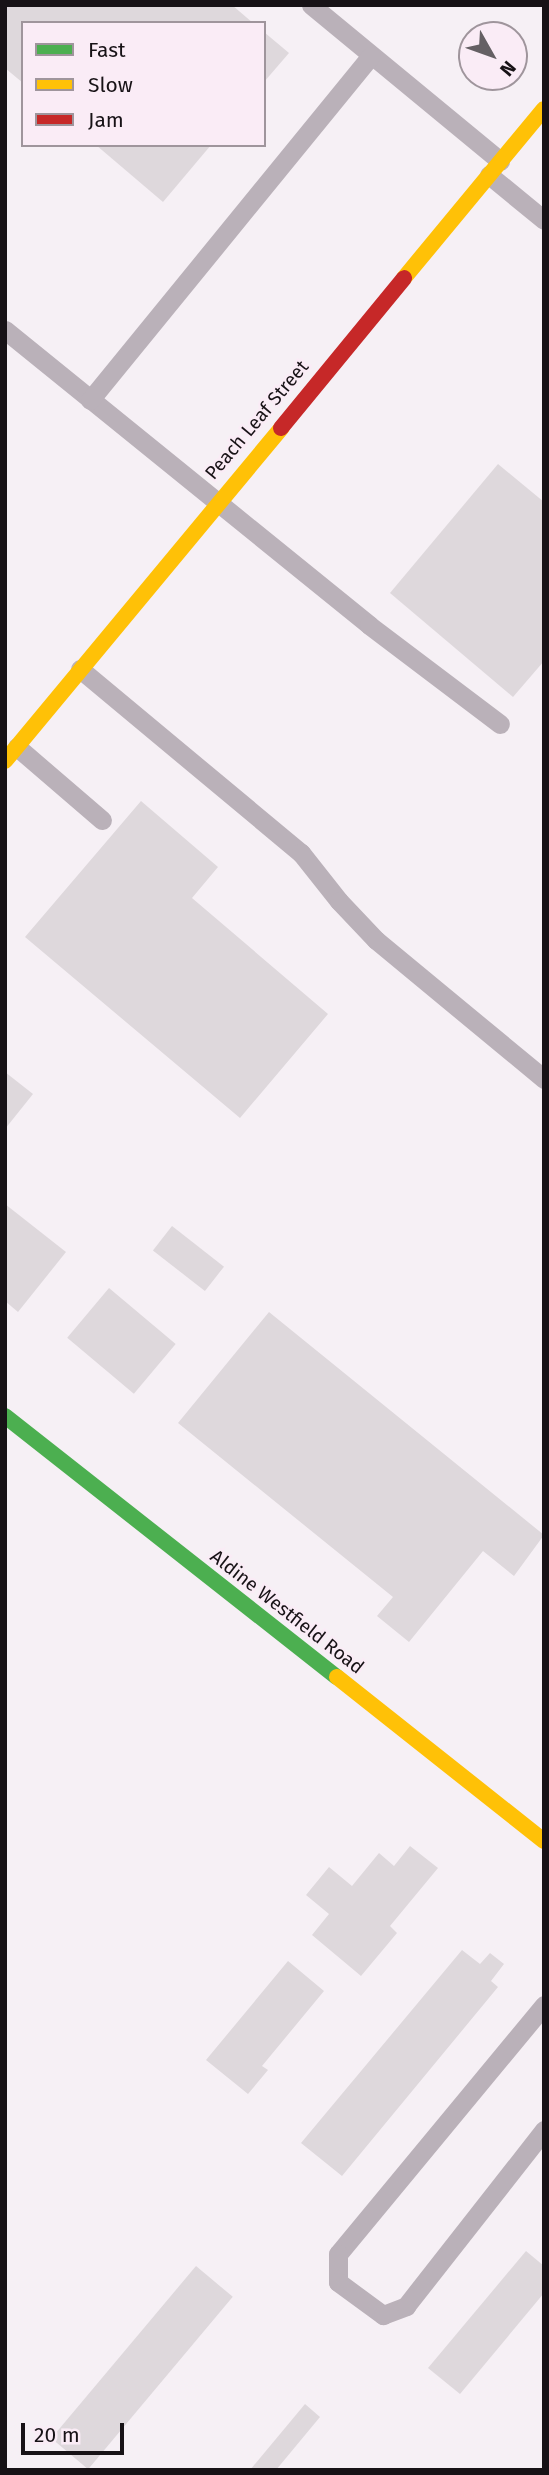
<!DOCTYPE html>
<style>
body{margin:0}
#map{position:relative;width:549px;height:2475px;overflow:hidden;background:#f6f0f5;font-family:"Fira Sans",sans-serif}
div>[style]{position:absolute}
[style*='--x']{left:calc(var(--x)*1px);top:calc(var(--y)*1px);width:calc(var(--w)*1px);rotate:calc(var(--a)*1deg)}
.building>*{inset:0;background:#ded8dc;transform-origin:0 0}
.lane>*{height:19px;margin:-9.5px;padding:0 9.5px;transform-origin:9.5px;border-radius:9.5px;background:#bab1b9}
.fast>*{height:16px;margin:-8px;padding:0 8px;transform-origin:8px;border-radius:8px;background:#4caf50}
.slow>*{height:16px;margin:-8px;padding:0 8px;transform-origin:8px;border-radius:8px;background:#ffc107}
.jam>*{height:16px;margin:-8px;padding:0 8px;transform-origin:8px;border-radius:8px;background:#c62828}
span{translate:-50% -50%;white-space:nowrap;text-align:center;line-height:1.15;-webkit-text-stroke:5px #faecf6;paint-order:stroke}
.street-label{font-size:19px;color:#171216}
.frame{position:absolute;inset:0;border:7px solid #171216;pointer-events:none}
.legend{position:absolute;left:21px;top:21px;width:245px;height:126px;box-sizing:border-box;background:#faecf6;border:2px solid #9f959c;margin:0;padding:9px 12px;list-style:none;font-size:21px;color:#171216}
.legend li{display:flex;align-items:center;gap:14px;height:35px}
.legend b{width:35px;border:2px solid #9f959c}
.north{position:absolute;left:458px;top:21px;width:70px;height:70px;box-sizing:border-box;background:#faecf6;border:2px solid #9f959c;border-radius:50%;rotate:130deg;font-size:19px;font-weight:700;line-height:28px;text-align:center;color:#171216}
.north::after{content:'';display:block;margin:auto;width:24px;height:32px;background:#656064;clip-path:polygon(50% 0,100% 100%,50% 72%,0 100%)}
.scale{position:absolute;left:21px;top:2423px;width:103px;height:32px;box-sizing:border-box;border:4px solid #171216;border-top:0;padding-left:9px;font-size:21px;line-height:24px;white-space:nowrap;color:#171216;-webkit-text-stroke:5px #faecf6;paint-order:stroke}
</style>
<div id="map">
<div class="building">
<div style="clip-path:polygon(5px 5px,232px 5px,253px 23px,23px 23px,23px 83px,5px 68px)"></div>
<div style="clip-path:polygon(264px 32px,289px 53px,264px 82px)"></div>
<div style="clip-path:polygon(96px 145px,211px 145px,163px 202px)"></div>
<div style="clip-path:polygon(498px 464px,544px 502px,544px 661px,513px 697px,390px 593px)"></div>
<div style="clip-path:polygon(141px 801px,218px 867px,192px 898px,328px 1014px,240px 1118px,25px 937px)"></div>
<div style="clip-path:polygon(5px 1072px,33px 1094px,5px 1129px)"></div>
<div style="clip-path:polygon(5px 1204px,66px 1252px,18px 1312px,5px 1301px)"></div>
<div style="left:172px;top:1226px;width:66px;height:31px;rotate:38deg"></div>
<div style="left:109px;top:1288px;width:87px;height:65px;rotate:40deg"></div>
<div style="clip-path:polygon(269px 1312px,544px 1535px,514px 1576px,483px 1551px,409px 1642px,377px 1616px,393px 1597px,178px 1423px)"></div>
<div style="clip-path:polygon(410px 1846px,438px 1868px,390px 1926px,397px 1933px,361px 1976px,312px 1935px,329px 1914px,306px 1895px,329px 1867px,352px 1886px,379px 1853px,394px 1866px)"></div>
<div style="clip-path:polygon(462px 1950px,480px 1964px,490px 1953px,504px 1964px,491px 1981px,498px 1987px,342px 2176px,301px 2143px)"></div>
<div style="clip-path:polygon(288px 1961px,324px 1991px,262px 2066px,268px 2070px,248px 2094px,206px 2060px)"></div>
<div style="clip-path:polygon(526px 2251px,544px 2266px,544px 2293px,460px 2394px,428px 2368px)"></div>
<div style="left:196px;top:2266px;width:48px;height:225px;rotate:40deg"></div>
<div style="clip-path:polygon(305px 2404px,320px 2417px,276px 2470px,250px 2470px)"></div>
</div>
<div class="lane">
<div style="--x:311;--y:5;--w:245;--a:39.5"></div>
<div style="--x:489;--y:175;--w:71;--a:39.3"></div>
<div style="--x:5;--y:330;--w:469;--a:39"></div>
<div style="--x:369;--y:625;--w:164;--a:37.1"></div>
<div style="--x:90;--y:400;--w:444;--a:-50.8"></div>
<div style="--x:80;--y:669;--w:288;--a:39.8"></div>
<div style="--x:301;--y:853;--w:61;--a:51.6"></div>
<div style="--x:339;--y:901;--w:54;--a:46.5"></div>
<div style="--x:376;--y:940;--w:218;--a:39.6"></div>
<div style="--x:17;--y:747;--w:112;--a:40.7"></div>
<div style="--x:544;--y:2005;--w:323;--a:129.6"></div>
<div style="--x:338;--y:2254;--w:28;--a:90"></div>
<div style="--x:338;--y:2282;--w:56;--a:36.3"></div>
<div style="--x:383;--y:2315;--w:25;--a:-21"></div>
<div style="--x:406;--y:2306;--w:224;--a:-51.9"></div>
</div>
<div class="fast">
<div style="--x:5;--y:1416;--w:422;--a:38.2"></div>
</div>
<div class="slow">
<div style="--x:404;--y:278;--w:219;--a:-50.4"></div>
<div style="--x:5;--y:761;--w:433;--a:-50.3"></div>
<div style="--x:337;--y:1677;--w:264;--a:38.4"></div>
</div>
<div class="jam">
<div style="--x:281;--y:428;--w:194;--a:-50.6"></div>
</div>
<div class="street-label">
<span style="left:257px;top:420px;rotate:-50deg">Peach Leaf Street</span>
<span style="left:287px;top:1612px;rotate:38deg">Aldine Westfield Road</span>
</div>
<div class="frame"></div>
<ul class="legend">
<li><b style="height:9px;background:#4caf50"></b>Fast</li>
<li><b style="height:9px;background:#ffc107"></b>Slow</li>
<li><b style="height:9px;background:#c62828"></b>Jam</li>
</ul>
<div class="north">N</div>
<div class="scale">20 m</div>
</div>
